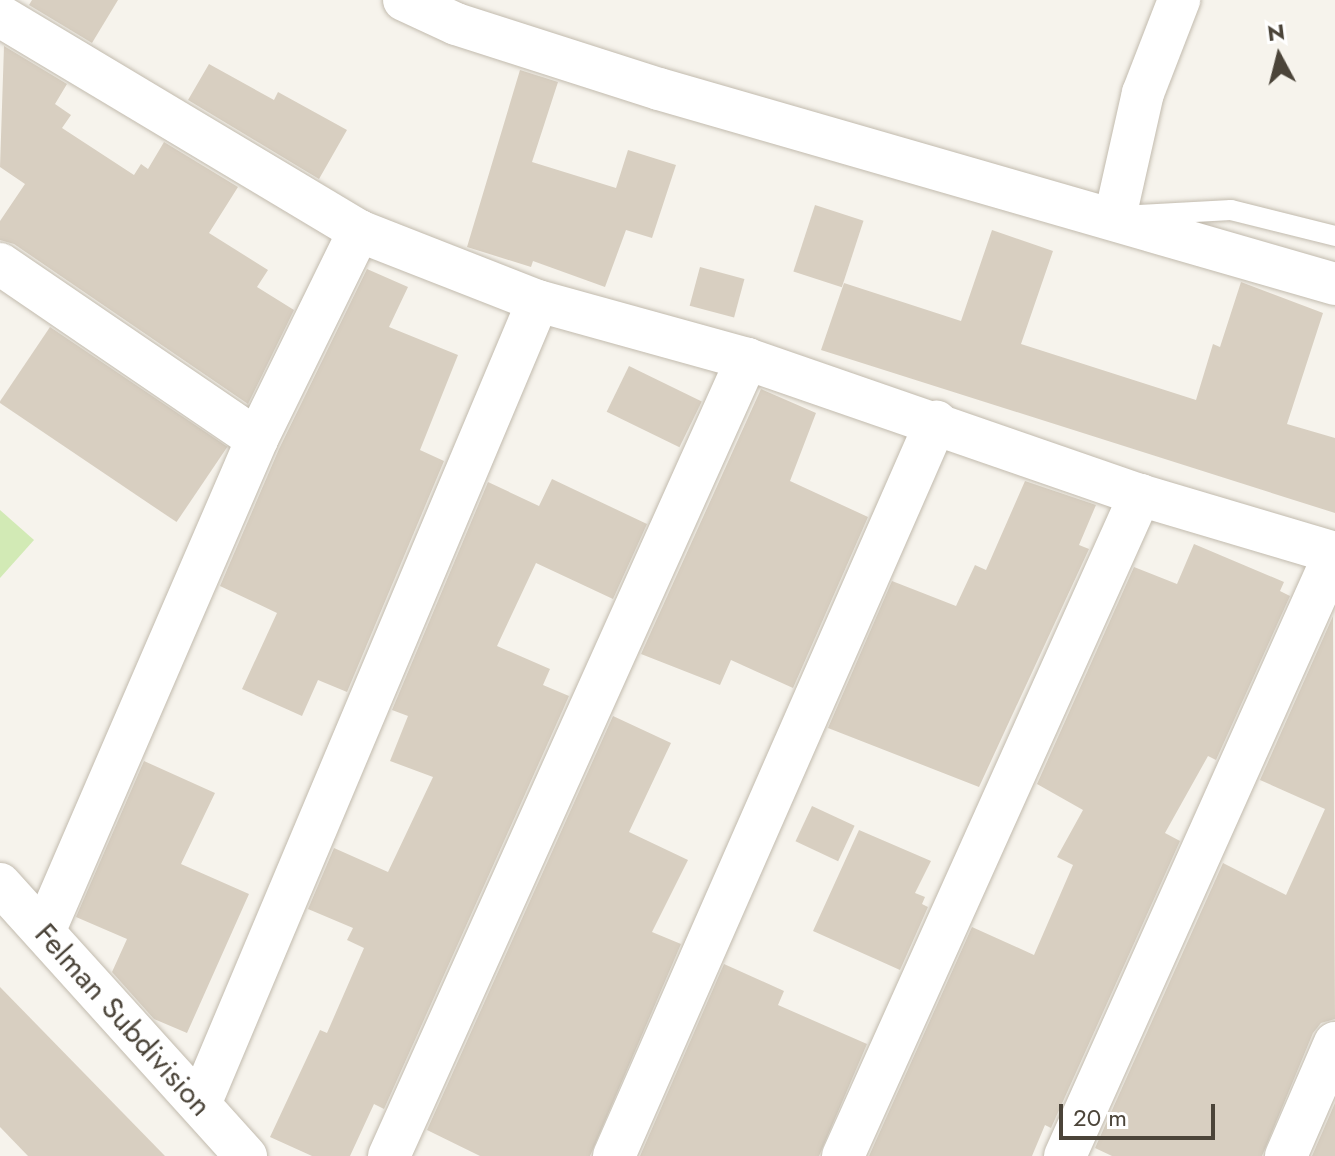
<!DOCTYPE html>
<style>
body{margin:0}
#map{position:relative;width:1335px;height:1156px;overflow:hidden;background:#f6f3ec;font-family:Jost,sans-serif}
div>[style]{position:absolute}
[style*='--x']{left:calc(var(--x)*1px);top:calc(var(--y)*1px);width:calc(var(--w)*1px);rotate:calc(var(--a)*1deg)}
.green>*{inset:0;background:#d2eab5}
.building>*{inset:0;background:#d8cfc1;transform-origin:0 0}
.roads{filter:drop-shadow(0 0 2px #c2bbae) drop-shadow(0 0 2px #c2bbae)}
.service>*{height:20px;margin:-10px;padding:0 10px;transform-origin:10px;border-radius:10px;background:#fff}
.minor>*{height:42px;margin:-21px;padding:0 21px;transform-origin:21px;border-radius:21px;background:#fff}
span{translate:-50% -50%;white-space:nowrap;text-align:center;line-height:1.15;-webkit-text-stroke:7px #fff;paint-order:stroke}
.street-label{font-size:30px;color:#4b4439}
.north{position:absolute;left:1239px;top:16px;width:80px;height:80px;-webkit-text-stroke:6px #fff;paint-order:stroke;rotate:353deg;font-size:22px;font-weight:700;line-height:32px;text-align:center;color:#4b4439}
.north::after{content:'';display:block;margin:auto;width:28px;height:36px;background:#4b4439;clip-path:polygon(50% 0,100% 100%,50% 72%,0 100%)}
.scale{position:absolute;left:1059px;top:1104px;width:156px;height:36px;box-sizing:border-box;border:4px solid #4b4439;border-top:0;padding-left:10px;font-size:24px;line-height:28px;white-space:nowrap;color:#4b4439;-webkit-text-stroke:6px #fff;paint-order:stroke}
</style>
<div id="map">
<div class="green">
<div style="clip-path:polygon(0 510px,34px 540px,0 578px)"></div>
</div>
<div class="building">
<div style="clip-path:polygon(32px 0,118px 0,92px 43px,29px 5px)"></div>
<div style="clip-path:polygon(4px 46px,67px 84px,55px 104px,71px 115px,62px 128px,134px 175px,141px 164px,148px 169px,164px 142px,238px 187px,209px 233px,268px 270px,257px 287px,294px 310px,248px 404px,14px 244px,0 240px,0 221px,25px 184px,0 167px)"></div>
<div style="clip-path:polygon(209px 64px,274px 100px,278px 92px,347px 130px,319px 179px,188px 100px)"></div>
<div style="clip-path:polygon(520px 70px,558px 82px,532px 162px,616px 188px,628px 150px,676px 165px,652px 238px,626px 230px,605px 287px,533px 261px,531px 267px,467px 247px)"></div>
<div style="left:815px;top:205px;width:51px;height:70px;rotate:18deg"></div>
<div style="clip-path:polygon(992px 230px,1053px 251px,1021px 344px,1196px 400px,1213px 344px,1220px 347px,1241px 282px,1323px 313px,1287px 424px,1335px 438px,1335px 513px,821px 350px,844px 283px,961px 321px)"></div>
<div style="left:700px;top:267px;width:46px;height:40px;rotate:15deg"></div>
<div style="clip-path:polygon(367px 269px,408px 287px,389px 327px,458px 355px,420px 450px,444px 461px,347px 692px,318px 680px,302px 716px,242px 689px,277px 613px,220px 586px,279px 449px)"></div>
<div style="left:50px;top:327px;width:214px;height:91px;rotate:34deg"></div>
<div style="left:629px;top:366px;width:81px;height:51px;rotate:26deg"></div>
<div style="clip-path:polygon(761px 389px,816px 413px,790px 481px,868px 517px,793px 688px,731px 660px,720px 685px,641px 654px)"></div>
<div style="clip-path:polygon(552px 479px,647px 524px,613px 599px,536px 563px,497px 646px,550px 669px,543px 685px,569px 696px,384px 1109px,374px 1104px,350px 1156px,312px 1156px,270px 1137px,320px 1030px,327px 1033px,364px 948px,347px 940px,353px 928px,308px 909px,334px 848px,388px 872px,433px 777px,390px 761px,408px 716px,392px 710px,488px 482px,539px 506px)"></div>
<div style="clip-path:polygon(1025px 481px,1096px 505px,1079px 545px,1089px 549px,979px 787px,828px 728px,892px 581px,956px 606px,975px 565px,986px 570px)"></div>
<div style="clip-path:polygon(1194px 544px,1284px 582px,1280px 591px,1290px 596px,1216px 760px,1208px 756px,1165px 833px,1180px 841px,1051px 1128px,1045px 1125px,1032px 1156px,869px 1156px,972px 927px,1034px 955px,1073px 865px,1057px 857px,1083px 810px,1037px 784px,1134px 567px,1177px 584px)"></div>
<div style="clip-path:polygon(1333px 616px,1335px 1019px,1321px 1023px,1313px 1033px,1262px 1156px,1112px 1156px,1095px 1148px,1223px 863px,1286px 895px,1325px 809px,1260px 780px)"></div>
<div style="clip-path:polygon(613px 716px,671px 743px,629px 832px,688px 860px,652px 932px,681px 944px,590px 1156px,480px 1156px,427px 1130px)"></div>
<div style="clip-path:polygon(144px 761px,215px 793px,181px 864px,249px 894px,187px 1033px,154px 1019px,112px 972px,127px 939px,76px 917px)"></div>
<div style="left:812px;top:806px;width:47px;height:39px;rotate:25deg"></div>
<div style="clip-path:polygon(859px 830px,931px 861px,915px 893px,925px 897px,922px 904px,928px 907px,900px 970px,813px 931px)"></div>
<div style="clip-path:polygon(724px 964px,784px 991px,778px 1005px,867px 1044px,819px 1156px,640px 1156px)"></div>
<div style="clip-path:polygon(0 987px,165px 1156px,28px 1156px,0 1127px)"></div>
<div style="clip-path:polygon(1335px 1103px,1335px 1156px,1312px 1156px)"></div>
</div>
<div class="roads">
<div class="service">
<div style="--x:1139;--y:215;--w:92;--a:-3.1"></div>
<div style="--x:1231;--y:210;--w:107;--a:14"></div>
</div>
<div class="minor">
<div style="--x:404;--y:0;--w:57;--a:24.8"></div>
<div style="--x:456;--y:24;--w:213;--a:17.8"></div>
<div style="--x:659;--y:89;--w:704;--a:16.09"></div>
<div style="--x:0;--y:16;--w:418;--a:30.9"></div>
<div style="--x:359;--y:231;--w:192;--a:21.4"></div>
<div style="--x:538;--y:301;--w:217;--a:15.5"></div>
<div style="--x:747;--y:359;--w:416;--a:19.1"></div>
<div style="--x:1140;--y:495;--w:203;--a:16.6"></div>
<div style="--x:1115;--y:217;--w:127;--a:-77.3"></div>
<div style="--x:1143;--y:93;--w:100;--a:-68.8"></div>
<div style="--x:0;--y:264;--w:311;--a:34.3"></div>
<div style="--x:0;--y:884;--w:367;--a:47.9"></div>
<div style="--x:44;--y:932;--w:537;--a:-66.63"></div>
<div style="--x:257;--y:439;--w:232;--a:-63.9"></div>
<div style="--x:200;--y:1104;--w:871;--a:-67.17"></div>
<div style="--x:389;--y:1156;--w:874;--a:-65.81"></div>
<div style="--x:614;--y:1156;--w:802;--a:-66.31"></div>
<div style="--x:843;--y:1156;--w:725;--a:-65.8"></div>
<div style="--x:1065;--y:1156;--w:661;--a:-65.88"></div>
<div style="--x:1286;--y:1156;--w:123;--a:-66.6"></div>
</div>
</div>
<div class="street-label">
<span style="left:123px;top:1020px;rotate:48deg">Felman Subdivision</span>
</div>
<div class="north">N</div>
<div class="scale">20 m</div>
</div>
